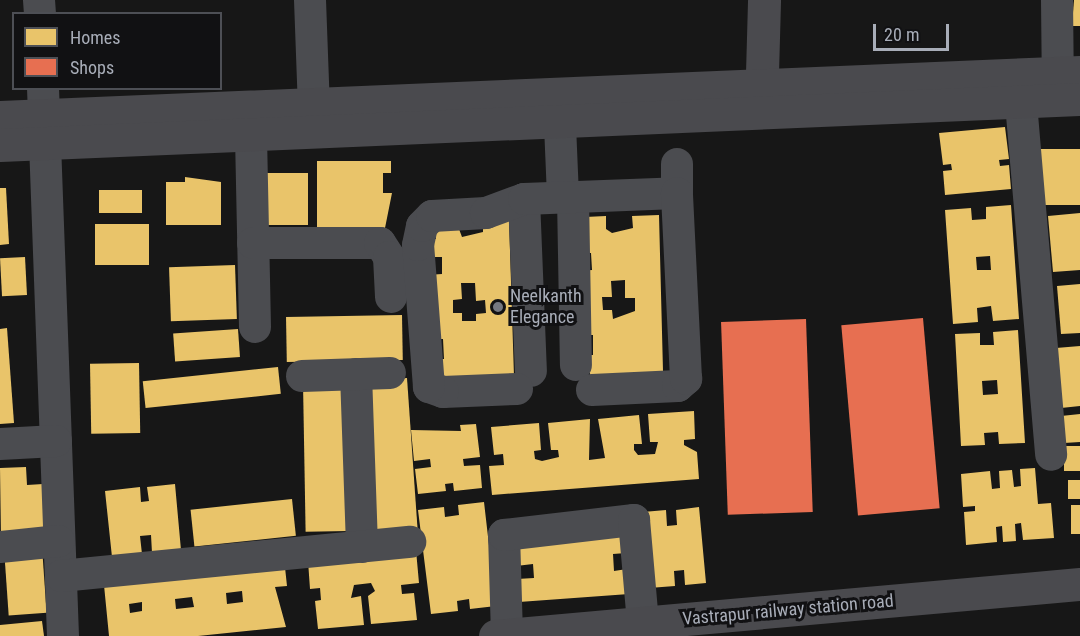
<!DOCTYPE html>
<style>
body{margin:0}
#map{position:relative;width:1080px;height:636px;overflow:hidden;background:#171717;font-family:"Roboto Condensed",sans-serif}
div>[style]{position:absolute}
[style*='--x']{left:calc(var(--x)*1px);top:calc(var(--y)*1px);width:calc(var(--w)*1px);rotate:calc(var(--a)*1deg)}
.homes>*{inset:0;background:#e9c46a;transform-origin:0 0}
.shops>*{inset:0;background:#e76f51;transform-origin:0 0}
.street>*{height:32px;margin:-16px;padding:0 16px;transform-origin:16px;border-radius:16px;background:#4b4c50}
.secondary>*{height:33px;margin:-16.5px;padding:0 16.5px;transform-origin:16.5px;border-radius:16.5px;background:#4a4a4e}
.dots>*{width:16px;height:16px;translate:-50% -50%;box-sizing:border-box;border:3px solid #111113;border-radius:50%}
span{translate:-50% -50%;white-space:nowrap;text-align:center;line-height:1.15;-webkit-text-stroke:6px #111113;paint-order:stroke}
.poi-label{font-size:18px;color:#a8adb8}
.left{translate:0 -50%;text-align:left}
.street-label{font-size:18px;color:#a8adb8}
.legend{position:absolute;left:12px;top:12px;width:210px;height:78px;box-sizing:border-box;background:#111113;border:2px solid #4d4f55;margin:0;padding:8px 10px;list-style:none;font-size:18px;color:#a8adb8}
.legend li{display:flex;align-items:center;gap:12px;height:30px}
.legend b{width:30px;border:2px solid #4d4f55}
.scale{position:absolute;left:873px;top:24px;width:76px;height:27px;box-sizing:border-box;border:3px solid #a8adb8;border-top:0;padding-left:8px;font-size:18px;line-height:21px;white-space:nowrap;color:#a8adb8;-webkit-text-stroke:4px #111113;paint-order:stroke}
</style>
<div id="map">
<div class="homes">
<div style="clip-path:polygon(1074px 0,1080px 0,1080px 26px,1072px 26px)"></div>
<div style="clip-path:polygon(1005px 127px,1009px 159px,999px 160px,1000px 166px,1009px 165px,1011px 189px,945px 195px,943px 171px,952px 170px,951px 164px,943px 165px,939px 133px)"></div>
<div style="left:1080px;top:149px;width:56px;height:39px;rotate:90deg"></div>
<div style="clip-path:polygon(317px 161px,391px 161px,391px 173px,383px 173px,383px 193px,392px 193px,385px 228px,317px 228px)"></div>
<div style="left:256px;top:173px;width:52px;height:52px"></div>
<div style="clip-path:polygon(185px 177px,221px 182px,221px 225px,166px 225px,166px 182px,185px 182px)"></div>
<div style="clip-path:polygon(0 188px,6px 188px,9px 244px,0 245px)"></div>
<div style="left:142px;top:190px;width:23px;height:43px;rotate:90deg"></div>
<div style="clip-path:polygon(evenodd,1011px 205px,1019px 319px,993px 321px,991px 306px,977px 308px,978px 322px,953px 324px,945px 210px,971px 208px,972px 220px,986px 219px,986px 207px,1011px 205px,990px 256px,991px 270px,977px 270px,976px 257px,990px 256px)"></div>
<div style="clip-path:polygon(1080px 213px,1080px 270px,1053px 272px,1048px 216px)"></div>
<div style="clip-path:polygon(evenodd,659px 215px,663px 371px,591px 382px,590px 373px,581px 373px,580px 355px,593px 355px,593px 335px,579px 335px,577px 271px,592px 270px,591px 253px,576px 253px,585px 217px,606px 216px,606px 229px,612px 233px,633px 228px,632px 216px,659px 215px,625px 280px,625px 298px,635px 298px,635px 311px,613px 319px,612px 310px,603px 310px,602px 297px,612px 297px,611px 281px,625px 280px)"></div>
<div style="clip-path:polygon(evenodd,509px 219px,514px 376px,441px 386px,430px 359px,444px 359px,443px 339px,429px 339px,427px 275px,442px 274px,442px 257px,427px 257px,426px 239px,436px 239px,435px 221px,456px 221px,462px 237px,483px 232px,483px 220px,509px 219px,461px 283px,475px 283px,476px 301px,485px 300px,486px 313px,476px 314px,476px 321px,462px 321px,462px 313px,453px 313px,453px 300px,462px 299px,461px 283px)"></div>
<div style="left:95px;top:224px;width:54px;height:41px"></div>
<div style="left:25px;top:257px;width:38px;height:25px;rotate:87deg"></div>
<div style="left:235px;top:265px;width:54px;height:66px;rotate:88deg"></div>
<div style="clip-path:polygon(1080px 284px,1080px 333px,1061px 334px,1057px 286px)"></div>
<div style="left:402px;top:315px;width:45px;height:116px;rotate:89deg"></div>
<div style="clip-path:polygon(7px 328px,14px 423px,0 424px,0 329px)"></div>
<div style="left:238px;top:329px;width:28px;height:65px;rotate:86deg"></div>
<div style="clip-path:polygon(evenodd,1018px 330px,1025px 443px,999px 444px,998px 432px,984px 433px,985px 445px,961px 446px,955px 334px,980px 333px,980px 345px,994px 345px,993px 332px,1018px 330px,997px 380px,998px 394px,983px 395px,982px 381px,997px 380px)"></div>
<div style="clip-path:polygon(1080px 346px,1080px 406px,1061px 408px,1056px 348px)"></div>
<div style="left:139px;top:363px;width:70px;height:49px;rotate:89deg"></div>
<div style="left:278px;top:367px;width:27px;height:136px;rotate:84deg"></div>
<div style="left:407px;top:378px;width:157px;height:42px;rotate:86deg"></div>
<div style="left:346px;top:382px;width:149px;height:43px;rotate:89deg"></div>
<div style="clip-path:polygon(694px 411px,695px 439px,684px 440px,684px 445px,697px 452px,699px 479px,492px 495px,489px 466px,504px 465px,503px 454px,494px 455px,491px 427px,539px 423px,541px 450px,534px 451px,535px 459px,542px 461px,559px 457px,558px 450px,551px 450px,548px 423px,590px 419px,589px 460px,605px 458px,598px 419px,639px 415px,642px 444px,634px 444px,634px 450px,638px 455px,655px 454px,658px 442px,650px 442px,648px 414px)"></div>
<div style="clip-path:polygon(1080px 414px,1080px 442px,1064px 443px,1061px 416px)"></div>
<div style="clip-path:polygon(476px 424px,480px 457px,463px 459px,464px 466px,480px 465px,482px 488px,454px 491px,453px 483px,445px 484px,446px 491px,418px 494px,415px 469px,431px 467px,430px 459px,414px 461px,411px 430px,461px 431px,460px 425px)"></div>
<div style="left:1080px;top:446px;width:25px;height:16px;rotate:90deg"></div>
<div style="clip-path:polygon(26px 467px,27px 485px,43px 484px,45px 537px,1px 539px,0 468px)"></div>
<div style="clip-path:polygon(1035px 468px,1038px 504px,1051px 503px,1054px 538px,1023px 540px,1021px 523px,1015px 524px,1016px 541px,1003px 542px,1002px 526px,996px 527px,997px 542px,966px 545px,964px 512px,975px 511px,975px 506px,963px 507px,961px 474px,990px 471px,992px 489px,1000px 488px,999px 471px,1012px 470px,1014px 487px,1021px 486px,1020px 469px)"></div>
<div style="left:1080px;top:480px;width:19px;height:12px;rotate:90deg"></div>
<div style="clip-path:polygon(175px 484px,181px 550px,152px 553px,151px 535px,140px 536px,142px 554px,112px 557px,105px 491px,140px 487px,141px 502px,149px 501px,147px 487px)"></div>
<div style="left:292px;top:499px;width:37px;height:102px;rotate:84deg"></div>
<div style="clip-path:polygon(484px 502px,496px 606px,470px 609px,469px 599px,457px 601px,458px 611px,431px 614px,418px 510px,444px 507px,445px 517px,459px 515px,458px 505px)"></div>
<div style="left:1071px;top:505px;width:9px;height:29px"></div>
<div style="clip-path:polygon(699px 507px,706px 583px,685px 585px,684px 570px,674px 571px,675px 586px,649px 588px,643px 512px,666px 510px,667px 526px,677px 525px,676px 510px)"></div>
<div style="clip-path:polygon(624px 531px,626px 553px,613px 554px,614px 571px,627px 569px,629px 594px,519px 602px,517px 579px,534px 578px,533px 564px,516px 566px,514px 539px)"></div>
<div style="left:42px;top:547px;width:66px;height:38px;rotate:86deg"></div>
<div style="clip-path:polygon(416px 550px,419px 583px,401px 585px,402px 594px,414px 593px,417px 620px,371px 624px,368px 596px,375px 591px,371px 583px,354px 585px,351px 598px,361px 596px,364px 625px,318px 629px,315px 601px,321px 600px,320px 588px,310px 589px,308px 561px)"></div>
<div style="clip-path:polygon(evenodd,284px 558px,287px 586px,275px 587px,286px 627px,198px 636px,109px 636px,103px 575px,284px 558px,242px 591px,243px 602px,227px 604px,226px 593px,242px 591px,284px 558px,192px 597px,194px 607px,176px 609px,175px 599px,192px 597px,284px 558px,142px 602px,142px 611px,130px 613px,129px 604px,142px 602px)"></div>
<div style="clip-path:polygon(42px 621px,44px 636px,0 636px,0 625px)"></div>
</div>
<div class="shops">
<div style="left:923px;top:318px;width:191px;height:82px;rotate:85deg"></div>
<div style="left:806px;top:319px;width:193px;height:85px;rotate:88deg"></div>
</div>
<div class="street">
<div style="--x:39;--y:0;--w:14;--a:86"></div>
<div style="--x:310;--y:0;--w:107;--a:87.9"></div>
<div style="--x:1057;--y:0;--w:99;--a:89.4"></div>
<div style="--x:43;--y:88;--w:548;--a:87.91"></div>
<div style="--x:1021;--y:103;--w:353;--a:85.1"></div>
<div style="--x:560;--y:125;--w:72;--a:87.6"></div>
<div style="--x:251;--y:136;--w:191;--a:88.8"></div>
<div style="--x:573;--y:197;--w:168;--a:89"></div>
<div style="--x:524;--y:199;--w:172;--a:87.7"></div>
<div style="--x:253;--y:243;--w:127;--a:0"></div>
<div style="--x:380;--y:243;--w:17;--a:57"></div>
<div style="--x:389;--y:257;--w:40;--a:87.1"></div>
<div style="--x:356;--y:374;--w:173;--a:88"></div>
<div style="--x:302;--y:376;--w:88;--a:-2"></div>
<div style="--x:517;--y:389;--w:74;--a:177.7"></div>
<div style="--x:443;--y:392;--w:15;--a:-160"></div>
<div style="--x:429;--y:387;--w:142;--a:-94.4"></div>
<div style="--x:418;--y:245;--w:19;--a:-78"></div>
<div style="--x:422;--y:226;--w:14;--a:-45"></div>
<div style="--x:432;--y:216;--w:54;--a:-3.2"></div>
<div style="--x:486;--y:213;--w:40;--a:-20.2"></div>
<div style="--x:524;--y:199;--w:153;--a:-2.2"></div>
<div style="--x:677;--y:193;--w:29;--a:-90"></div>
<div style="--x:592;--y:390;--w:86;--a:-2.7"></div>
<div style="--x:678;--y:386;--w:11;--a:-41"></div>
<div style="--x:686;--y:379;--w:186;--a:-92.8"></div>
<div style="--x:0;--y:444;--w:56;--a:-3.1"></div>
<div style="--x:0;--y:547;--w:59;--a:-5.8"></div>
<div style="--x:61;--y:576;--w:351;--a:-5.6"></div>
<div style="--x:507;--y:635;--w:100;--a:-91.7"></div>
<div style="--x:504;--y:535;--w:131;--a:-6.6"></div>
<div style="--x:634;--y:520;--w:103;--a:85"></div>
</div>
<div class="secondary">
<div style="--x:761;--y:109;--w:109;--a:-88.4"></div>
<div style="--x:0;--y:117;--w:1081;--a:-2.39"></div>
<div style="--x:0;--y:145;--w:1081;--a:-2.44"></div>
<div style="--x:495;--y:636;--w:587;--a:-5.08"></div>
</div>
<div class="dots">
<div style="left:498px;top:307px;background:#757880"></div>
</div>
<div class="poi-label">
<span class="left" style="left:510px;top:307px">Neelkanth<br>Elegance</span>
</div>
<div class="street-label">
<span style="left:788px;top:610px;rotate:-5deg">Vastrapur railway station road</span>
</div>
<ul class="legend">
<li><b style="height:16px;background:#e9c46a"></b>Homes</li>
<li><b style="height:16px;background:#e76f51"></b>Shops</li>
</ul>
<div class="scale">20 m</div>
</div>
